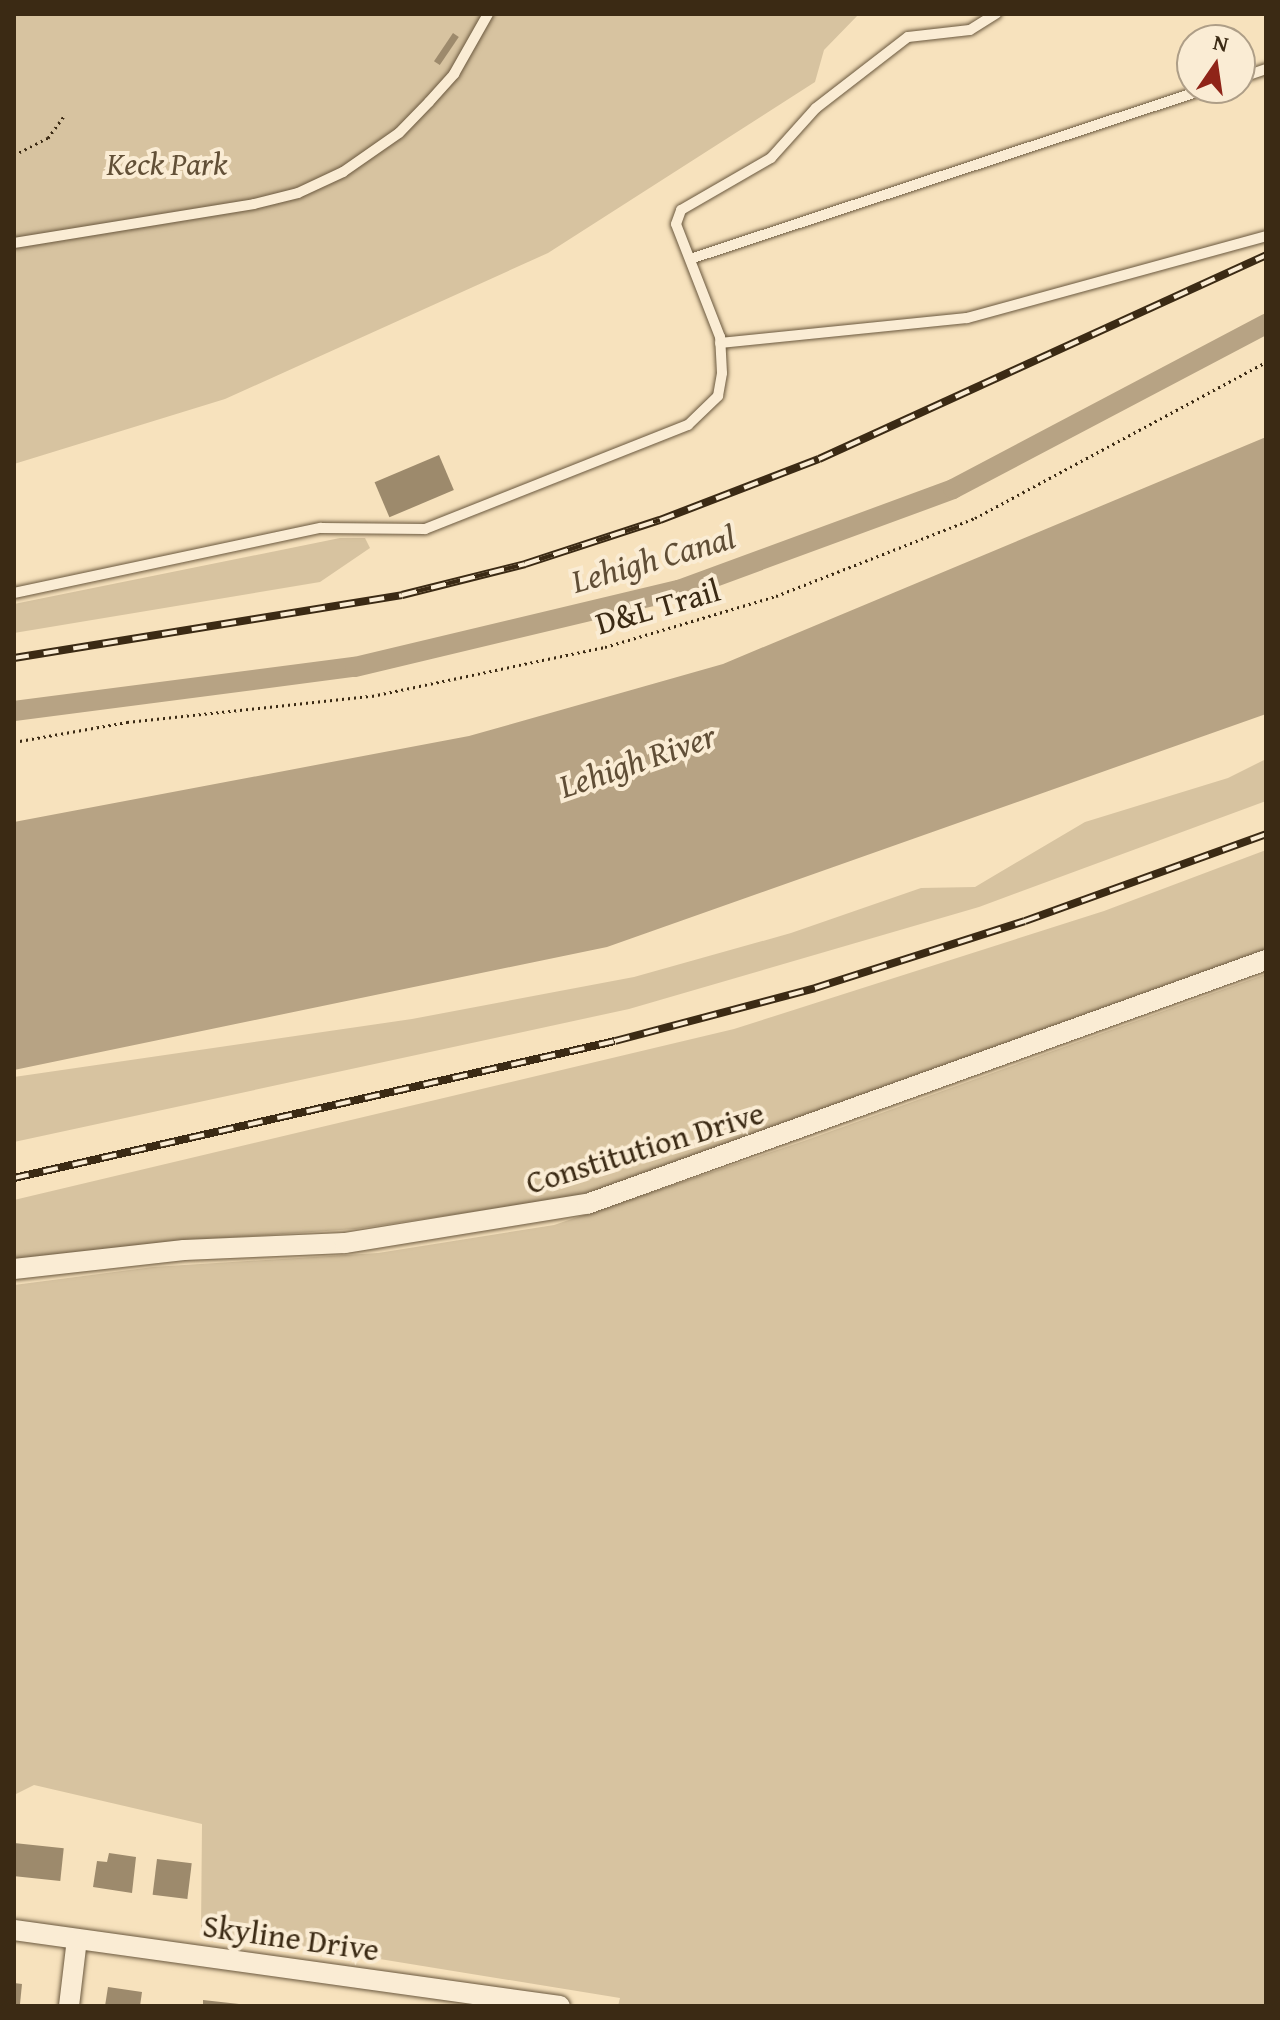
<!DOCTYPE html>
<style>
body{margin:0}
#map{position:relative;width:1280px;height:2020px;overflow:hidden;background:#f7e2bd;font-family:"Gentium Book Plus",serif}
div>[style]{position:absolute}
[style*='--x']{left:calc(var(--x)*1px);top:calc(var(--y)*1px);width:calc(var(--w)*1px);rotate:calc(var(--a)*1deg)}
.green>*{inset:0;background:#d7c3a0}
.water>*{inset:0;background:#b7a384}
.canal>*{height:20px;margin:-10px;padding:0 10px;transform-origin:10px;border-radius:10px;background:#b7a384}
.building>*{inset:0;background:#9d8a6c;transform-origin:0 0}
.path>*{height:3px;margin-top:-1.5px;transform-origin:0;background:repeating-linear-gradient(90deg,#3b2a14 0 2px,transparent 0 6px)}
.roads{filter:drop-shadow(0 0 2px #6a583e) drop-shadow(0 0 2px #6a583e)}
.service>*{height:10px;margin:-5px;padding:0 5px;transform-origin:5px;border-radius:5px;background:#faecd4}
.minor>*{height:20px;margin:-10px;padding:0 10px;transform-origin:10px;border-radius:10px;background:#faecd4}
.rail>*{height:8px;margin-top:-4px;transform-origin:0;background:repeating-linear-gradient(90deg,#faecd4 0 15px,#3b2a14 0 30px);box-sizing:border-box;border-block:2px solid #3b2a14}
span{translate:-50% -50%;white-space:nowrap;text-align:center;line-height:1.15;-webkit-text-stroke:8px #faecd4;paint-order:stroke}
.park-label{font-size:32px;color:#625037;font-style:italic}
.street-label{font-size:32px;color:#3b2a14}
.water-label{font-size:34px;color:#604e36;font-style:italic}
.frame{position:absolute;inset:0;border:16px solid #3b2a14;pointer-events:none}
.north{position:absolute;left:1176px;top:24px;width:80px;height:80px;box-sizing:border-box;background:#faecd4;border:2px solid #ae9e87;border-radius:50%;rotate:13deg;font-size:22px;font-weight:700;line-height:32px;text-align:center;color:#3b2a14}
.north::after{content:'';display:block;margin:auto;width:28px;height:36px;background:#8f2418;clip-path:polygon(50% 0,100% 100%,50% 72%,0 100%)}
</style>
<div id="map">
<div class="green">
<div style="clip-path:polygon(14px 14px,859px 14px,824px 50px,815px 82px,548px 253px,225px 399px,14px 464px)"></div>
<div style="clip-path:polygon(340px 538px,365px 538px,370px 548px,320px 582px,14px 633px,14px 604px)"></div>
<div style="clip-path:polygon(1266px 759px,1266px 801px,979px 907px,629px 1009px,14px 1142px,14px 1077px,412px 1019px,634px 977px,791px 933px,921px 888px,975px 887px,1085px 822px,1228px 778px)"></div>
<div style="clip-path:polygon(1266px 850px,1266px 951px,586px 1195px,355px 1229px,194px 1240px,14px 1260px,14px 1200px,734px 1029px,1104px 911px)"></div>
<div style="clip-path:polygon(1266px 974px,1266px 2006px,618px 2006px,620px 1998px,201px 1930px,202px 1824px,34px 1785px,14px 1795px,14px 1285px,153px 1267px,378px 1253px,554px 1225px,804px 1141px)"></div>
</div>
<div class="water">
<div style="clip-path:polygon(1266px 437px,1266px 714px,607px 947px,14px 1070px,14px 822px,469px 736px,723px 664px)"></div>
</div>
<div class="canal">
<div style="--x:14;--y:711;--w:344;--a:-7.4"></div>
<div style="--x:355;--y:667;--w:333;--a:-13.4"></div>
<div style="--x:679;--y:590;--w:292;--a:-20.2"></div>
<div style="--x:953;--y:489;--w:354;--a:-27.8"></div>
</div>
<div class="building">
<div style="left:453px;top:33px;width:7px;height:34px;rotate:34deg"></div>
<div style="left:439px;top:455px;width:38px;height:70px;rotate:67deg"></div>
<div style="left:14px;top:1843px;width:50px;height:33px;rotate:6deg"></div>
<div style="clip-path:polygon(109px 1853px,136px 1857px,132px 1893px,93px 1887px,97px 1861px,107px 1862px)"></div>
<div style="left:157px;top:1859px;width:35px;height:36px;rotate:7deg"></div>
<div style="clip-path:polygon(14px 1983px,22px 1984px,20px 2004px,14px 2004px)"></div>
<div style="clip-path:polygon(108px 1987px,142px 1992px,140px 2006px,105px 2006px)"></div>
<div style="clip-path:polygon(203px 2000px,239px 2004px,239px 2006px,203px 2006px)"></div>
</div>
<div class="path">
<div style="--x:14;--y:155;--w:38;--a:-27"></div>
<div style="--x:48;--y:138;--w:27;--a:-54"></div>
<div style="--x:14;--y:742;--w:115;--a:-10"></div>
<div style="--x:127;--y:722;--w:246;--a:-6.1"></div>
<div style="--x:372;--y:696;--w:238;--a:-11.9"></div>
<div style="--x:605;--y:647;--w:178;--a:-16.6"></div>
<div style="--x:776;--y:596;--w:214;--a:-21.4"></div>
<div style="--x:975;--y:518;--w:330;--a:-28.2"></div>
</div>
<div class="roads">
<div class="service">
<div style="--x:1240;--y:78;--w:28;--a:-19"></div>
<div style="--x:14;--y:243;--w:243;--a:-9.2"></div>
<div style="--x:254;--y:204;--w:45;--a:-14"></div>
<div style="--x:298;--y:193;--w:50;--a:-25"></div>
<div style="--x:343;--y:172;--w:68;--a:-34.9"></div>
<div style="--x:399;--y:133;--w:43;--a:-45.9"></div>
<div style="--x:429;--y:102;--w:38;--a:-48"></div>
<div style="--x:454;--y:74;--w:69;--a:-60.5"></div>
<div style="--x:690;--y:259;--w:546;--a:-18.24"></div>
<div style="--x:720;--y:343;--w:248;--a:-5.8"></div>
<div style="--x:967;--y:318;--w:310;--a:-15.3"></div>
<div style="--x:14;--y:593;--w:314;--a:-12"></div>
<div style="--x:321;--y:528;--w:104;--a:0.6"></div>
<div style="--x:425;--y:529;--w:283;--a:-21.6"></div>
<div style="--x:688;--y:425;--w:42;--a:-44"></div>
<div style="--x:718;--y:396;--w:23;--a:-80"></div>
<div style="--x:722;--y:373;--w:36;--a:-93"></div>
<div style="--x:720;--y:337;--w:121;--a:-111.3"></div>
<div style="--x:676;--y:224;--w:15;--a:-70"></div>
<div style="--x:681;--y:210;--w:104;--a:-30"></div>
<div style="--x:771;--y:158;--w:67;--a:-48"></div>
<div style="--x:816;--y:108;--w:116;--a:-37.7"></div>
<div style="--x:908;--y:37;--w:62;--a:-6.4"></div>
<div style="--x:970;--y:30;--w:31;--a:-32"></div>
</div>
<div class="minor">
<div style="--x:14;--y:1269;--w:171;--a:-6.4"></div>
<div style="--x:184;--y:1250;--w:161;--a:-2.5"></div>
<div style="--x:345;--y:1243;--w:245;--a:-9.2"></div>
<div style="--x:587;--y:1204;--w:722;--a:-19.77"></div>
<div style="--x:14;--y:1930;--w:551;--a:7.92"></div>
<div style="--x:69;--y:2006;--w:67;--a:-83.2"></div>
</div>
</div>
<div class="rail">
<div style="--x:14;--y:658;--w:393;--a:-9.2"></div>
<div style="--x:402;--y:595;--w:127;--a:-14.1"></div>
<div style="--x:525;--y:564;--w:142;--a:-18.1"></div>
<div style="--x:660;--y:520;--w:170;--a:-21"></div>
<div style="--x:819;--y:459;--w:491;--a:-24.5"></div>
<div style="--x:14;--y:1178;--w:616;--a:-12.84"></div>
<div style="--x:615;--y:1041;--w:207;--a:-14.8"></div>
<div style="--x:815;--y:988;--w:220;--a:-17.7"></div>
<div style="--x:1025;--y:921;--w:256;--a:-19.8"></div>
</div>
<div class="park-label">
<span style="left:167px;top:164px">Keck Park</span>
</div>
<div class="street-label">
<span style="left:658px;top:607px;rotate:-16deg">D&amp;L Trail</span>
<span style="left:645px;top:1148px;rotate:-17deg">Constitution Drive</span>
<span style="left:291px;top:1938px;rotate:8deg">Skyline Drive</span>
</div>
<div class="water-label">
<span style="left:653px;top:558px;rotate:-16deg">Lehigh Canal</span>
<span style="left:637px;top:760px;rotate:-19deg">Lehigh River</span>
</div>
<div class="frame"></div>
<div class="north">N</div>
</div>
